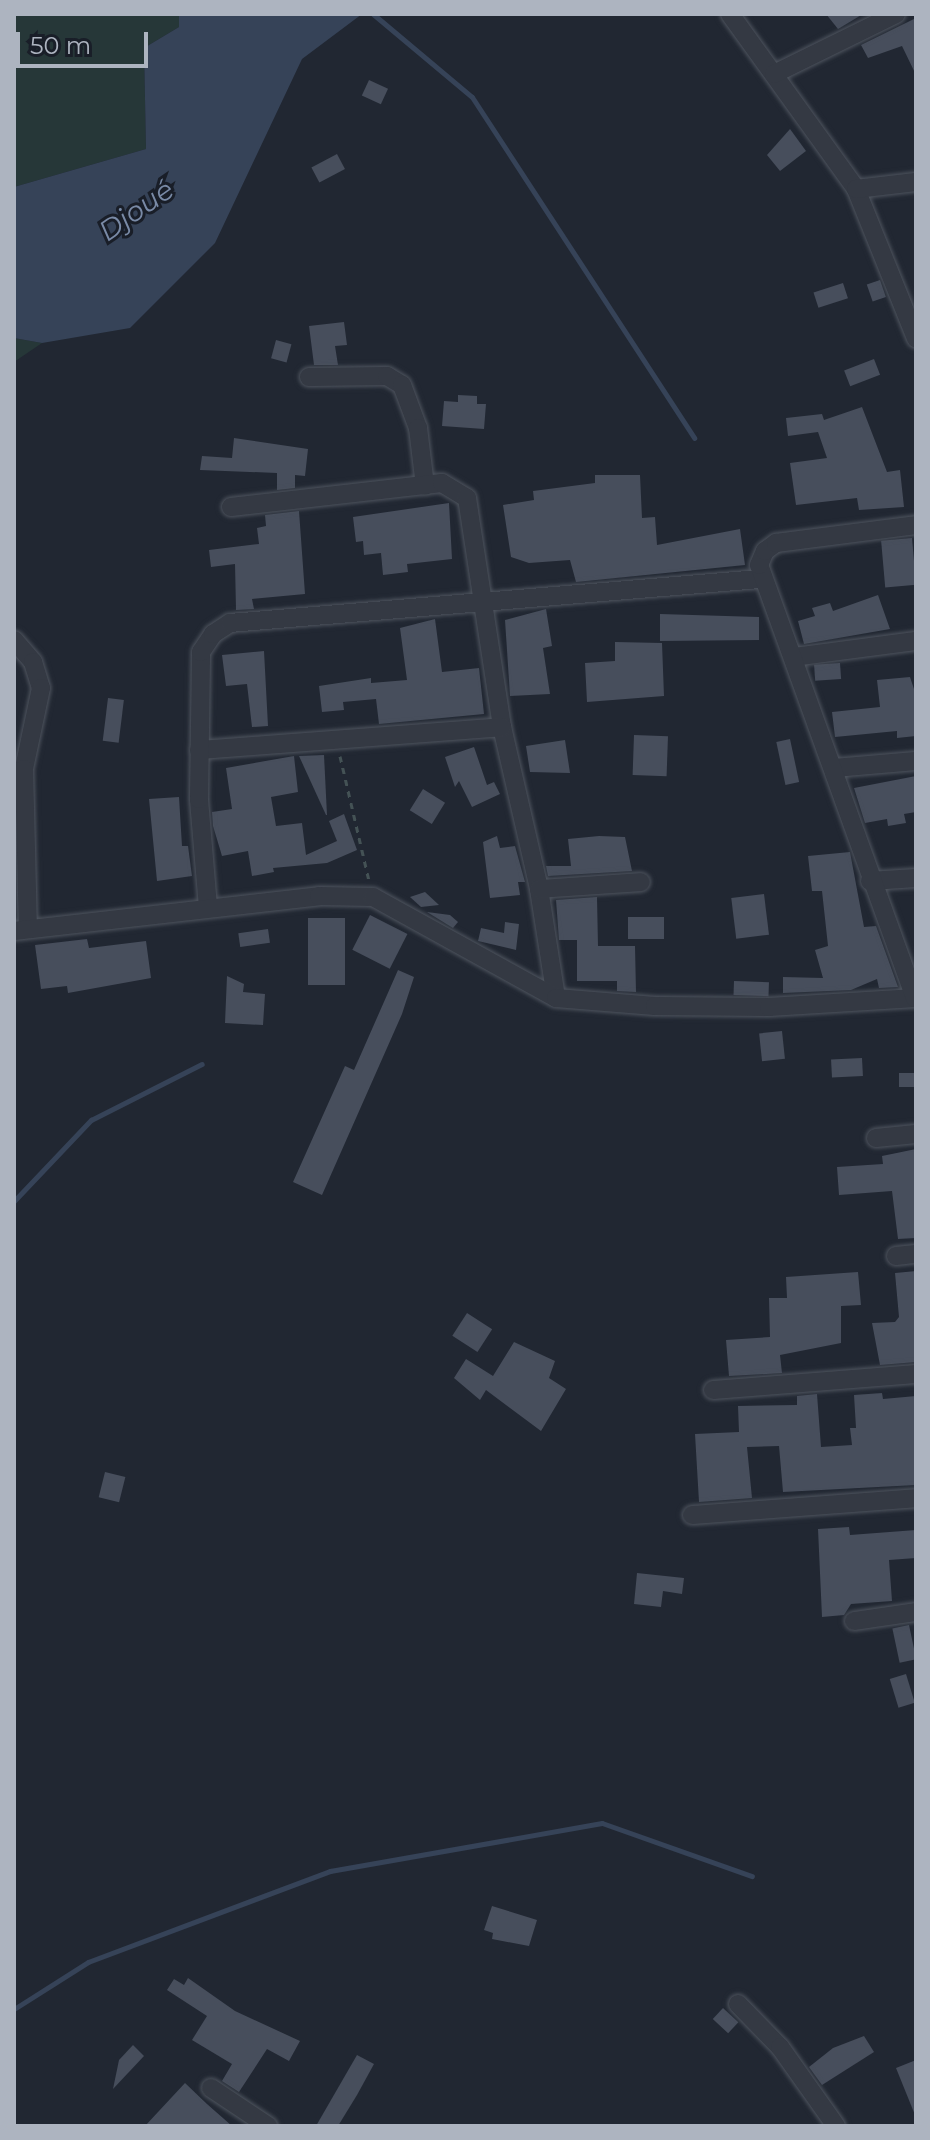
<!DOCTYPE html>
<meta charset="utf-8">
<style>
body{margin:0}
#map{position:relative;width:930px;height:2140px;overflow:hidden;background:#212732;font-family:Montserrat,sans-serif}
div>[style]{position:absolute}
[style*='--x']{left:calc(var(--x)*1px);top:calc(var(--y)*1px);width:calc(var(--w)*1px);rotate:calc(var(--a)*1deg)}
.green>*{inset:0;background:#263738}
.water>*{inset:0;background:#364358}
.stream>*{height:5px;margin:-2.5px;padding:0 2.5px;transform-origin:2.5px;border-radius:2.5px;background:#364358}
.building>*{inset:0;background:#474e5c;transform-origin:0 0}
.path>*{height:3px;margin-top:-1.5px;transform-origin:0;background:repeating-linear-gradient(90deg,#445255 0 6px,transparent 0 12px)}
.roads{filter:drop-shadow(0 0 2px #4e545e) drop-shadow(0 0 2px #4e545e)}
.street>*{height:18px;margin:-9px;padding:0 9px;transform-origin:9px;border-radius:9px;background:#343943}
span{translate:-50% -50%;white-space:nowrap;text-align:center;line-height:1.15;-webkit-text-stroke:6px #191e28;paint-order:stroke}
.water-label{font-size:28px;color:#798aa6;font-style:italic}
.frame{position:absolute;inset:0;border:16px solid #adb4c0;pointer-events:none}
.scale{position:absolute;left:16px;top:32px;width:132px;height:36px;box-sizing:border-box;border:4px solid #adb4c0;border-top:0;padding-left:10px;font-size:24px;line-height:28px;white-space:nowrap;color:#adb4c0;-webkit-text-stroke:6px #191e28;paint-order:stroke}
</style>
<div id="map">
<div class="green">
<div style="clip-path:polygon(14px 14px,179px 14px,179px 27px,144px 48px,146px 149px,14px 187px)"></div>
<div style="clip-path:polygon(14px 338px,42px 343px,14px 362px)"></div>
</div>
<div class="water">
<div style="clip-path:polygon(179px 14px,362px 14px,302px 59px,215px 243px,130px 328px,42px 343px,14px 338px,14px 187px,146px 149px,144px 48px,179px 27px)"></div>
</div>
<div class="stream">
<div style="--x:373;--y:14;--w:129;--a:40"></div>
<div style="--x:472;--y:97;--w:407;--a:56.9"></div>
<div style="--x:14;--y:1201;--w:112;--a:-46.5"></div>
<div style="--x:91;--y:1120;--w:124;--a:-26.8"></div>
<div style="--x:14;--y:2009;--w:88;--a:-32.4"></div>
<div style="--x:88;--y:1962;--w:259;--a:-20.6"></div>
<div style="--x:330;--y:1871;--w:276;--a:-10"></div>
<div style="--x:602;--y:1823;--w:159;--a:19.5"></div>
</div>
<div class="building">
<div style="clip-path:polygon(826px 14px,863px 14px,838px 29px)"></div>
<div style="clip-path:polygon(916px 18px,916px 75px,902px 46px,868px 58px,861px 45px)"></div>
<div style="left:369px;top:80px;width:21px;height:17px;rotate:25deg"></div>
<div style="clip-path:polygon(790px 129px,806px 151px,780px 171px,767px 155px)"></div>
<div style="left:337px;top:154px;width:17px;height:29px;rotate:62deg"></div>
<div style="left:880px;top:280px;width:18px;height:14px;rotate:71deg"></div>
<div style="left:843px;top:283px;width:16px;height:31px;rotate:72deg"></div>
<div style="clip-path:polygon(344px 322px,347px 345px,335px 346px,338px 365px,314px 365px,309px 326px)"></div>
<div style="left:276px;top:340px;width:16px;height:19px;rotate:15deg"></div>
<div style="left:874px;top:359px;width:17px;height:32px;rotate:69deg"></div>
<div style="clip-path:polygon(458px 395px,477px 396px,477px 404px,486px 404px,484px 429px,442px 426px,444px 401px,458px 402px)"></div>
<div style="clip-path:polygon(862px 407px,887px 472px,900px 470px,904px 507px,859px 510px,857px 498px,796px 505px,790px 463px,827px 458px,818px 432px,788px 436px,786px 418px,822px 414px,824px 420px)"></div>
<div style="clip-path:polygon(234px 438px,308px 449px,305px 476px,295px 475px,295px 488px,277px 490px,277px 473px,200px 470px,202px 456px,232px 458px)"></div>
<div style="clip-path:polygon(595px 475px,640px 475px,642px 518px,655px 517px,657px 545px,740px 529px,745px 565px,576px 582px,570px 560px,529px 563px,511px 557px,503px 505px,534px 500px,533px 491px,595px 483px)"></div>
<div style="clip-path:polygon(449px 503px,452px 559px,407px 564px,408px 572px,383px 575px,381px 553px,364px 555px,363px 541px,356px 542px,353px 517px)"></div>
<div style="clip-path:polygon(299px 511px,305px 594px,252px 599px,254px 609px,236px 610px,235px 564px,211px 567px,209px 550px,259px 544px,257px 528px,266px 526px,265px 515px)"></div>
<div style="left:912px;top:538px;width:47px;height:31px;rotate:85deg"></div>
<div style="clip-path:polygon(878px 595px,890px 629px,804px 644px,798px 621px,815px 616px,812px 608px,830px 603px,833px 611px)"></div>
<div style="clip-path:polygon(546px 609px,552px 646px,543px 648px,550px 694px,510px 696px,505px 620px)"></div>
<div style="clip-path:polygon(660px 614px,759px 617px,759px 640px,660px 641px)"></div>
<div style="clip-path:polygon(435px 619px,442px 672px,479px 668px,484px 714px,379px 724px,376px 699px,343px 702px,344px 710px,322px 712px,319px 686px,371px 678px,371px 683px,407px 680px,400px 628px)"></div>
<div style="clip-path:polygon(615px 642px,662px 643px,664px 696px,587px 702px,585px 663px,615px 661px)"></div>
<div style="clip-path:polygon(264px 651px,268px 726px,252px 727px,247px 684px,226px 686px,222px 655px)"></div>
<div style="left:840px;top:663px;width:16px;height:26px;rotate:86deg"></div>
<div style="clip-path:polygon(910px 677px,916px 695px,916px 736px,897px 738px,897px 731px,835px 737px,832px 712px,880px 707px,877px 680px)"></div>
<div style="left:108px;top:698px;width:16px;height:43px;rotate:7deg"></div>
<div style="left:634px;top:735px;width:34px;height:40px;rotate:2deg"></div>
<div style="left:790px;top:739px;width:44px;height:14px;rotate:78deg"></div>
<div style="clip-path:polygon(565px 740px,570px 773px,530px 772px,526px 746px)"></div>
<div style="clip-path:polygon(474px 747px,487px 785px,494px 782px,500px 794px,472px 807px,459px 781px,455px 787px,445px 757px)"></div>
<div style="clip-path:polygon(324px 755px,327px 815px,326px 815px,299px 756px)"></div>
<div style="clip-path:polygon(294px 756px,298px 792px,271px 797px,276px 826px,302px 823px,306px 855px,337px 841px,329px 821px,344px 814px,357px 850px,327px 863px,273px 868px,274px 872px,252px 876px,248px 851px,222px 856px,213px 826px,212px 812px,232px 809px,226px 768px)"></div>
<div style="clip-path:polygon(916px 776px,916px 812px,904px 814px,906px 823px,888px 826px,887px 819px,865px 823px,854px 788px)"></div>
<div style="left:423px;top:789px;width:26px;height:25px;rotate:32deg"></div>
<div style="clip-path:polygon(179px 797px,182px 846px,188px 846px,192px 876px,157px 881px,149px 799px)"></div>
<div style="clip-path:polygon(497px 836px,500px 848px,515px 846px,525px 882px,518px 882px,520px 895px,490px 898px,483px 842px)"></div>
<div style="clip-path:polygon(599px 836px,625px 837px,632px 871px,548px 876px,546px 866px,571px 866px,568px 839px)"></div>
<div style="clip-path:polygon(850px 852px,864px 927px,876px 926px,898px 987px,879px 988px,877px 979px,851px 990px,783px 993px,783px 977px,823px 978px,815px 950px,828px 946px,822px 891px,812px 891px,808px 856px)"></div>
<div style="clip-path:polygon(425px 892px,439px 905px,421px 907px,410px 897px)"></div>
<div style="left:764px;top:894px;width:41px;height:33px;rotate:83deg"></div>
<div style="clip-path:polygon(597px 897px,598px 946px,635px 946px,636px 992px,617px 991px,617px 981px,577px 981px,577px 940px,559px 940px,556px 900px)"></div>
<div style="clip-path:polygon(427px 912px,450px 915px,458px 922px,453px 928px)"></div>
<div style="left:370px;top:915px;width:42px;height:39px;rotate:27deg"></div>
<div style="left:628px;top:917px;width:36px;height:22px"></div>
<div style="left:308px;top:918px;width:37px;height:67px"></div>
<div style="clip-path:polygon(505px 922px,519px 924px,516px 950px,478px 941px,481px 928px,504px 933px)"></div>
<div style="left:268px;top:929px;width:14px;height:30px;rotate:82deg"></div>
<div style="clip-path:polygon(87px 939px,89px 948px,146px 941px,151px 978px,68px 993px,67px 986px,41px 989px,35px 945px)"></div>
<div style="clip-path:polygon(398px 970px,414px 977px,402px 1014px,322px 1195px,293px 1182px,345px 1066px,354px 1070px)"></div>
<div style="clip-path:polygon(227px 976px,244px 984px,243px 992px,265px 994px,263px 1025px,225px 1023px)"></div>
<div style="left:734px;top:981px;width:35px;height:14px;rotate:2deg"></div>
<div style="left:782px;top:1031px;width:28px;height:23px;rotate:84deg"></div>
<div style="left:862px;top:1058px;width:18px;height:31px;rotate:87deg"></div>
<div style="left:916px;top:1073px;width:14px;height:17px;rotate:90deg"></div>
<div style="clip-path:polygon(916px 1149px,916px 1238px,898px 1239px,892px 1191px,839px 1195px,837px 1167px,883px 1164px,882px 1156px)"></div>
<div style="clip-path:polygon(916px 1271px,916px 1362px,880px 1365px,872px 1323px,895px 1322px,899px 1317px,895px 1273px)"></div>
<div style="clip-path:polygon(858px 1272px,861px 1305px,841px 1306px,841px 1343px,780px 1355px,782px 1373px,729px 1376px,726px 1340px,770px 1337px,769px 1298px,787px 1298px,786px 1277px)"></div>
<div style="left:467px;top:1313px;width:30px;height:27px;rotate:33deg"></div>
<div style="clip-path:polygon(514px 1342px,555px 1361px,549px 1378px,566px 1389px,541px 1431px,486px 1390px,480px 1400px,454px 1378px,466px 1359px,493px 1376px)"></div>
<div style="clip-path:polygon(882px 1393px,883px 1399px,916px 1396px,916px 1485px,783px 1492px,779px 1446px,747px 1447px,752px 1498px,699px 1502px,695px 1434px,739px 1432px,738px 1406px,797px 1405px,797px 1396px,817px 1394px,821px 1447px,852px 1445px,850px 1428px,856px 1428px,854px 1395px)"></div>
<div style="left:105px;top:1472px;width:21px;height:26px;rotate:14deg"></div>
<div style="clip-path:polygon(849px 1527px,850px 1535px,916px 1530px,916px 1558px,889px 1560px,892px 1601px,851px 1604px,844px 1615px,822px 1617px,818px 1529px)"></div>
<div style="clip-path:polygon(637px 1573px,684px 1578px,682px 1594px,663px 1591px,661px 1607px,634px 1604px)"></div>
<div style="left:909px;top:1625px;width:35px;height:17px;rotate:78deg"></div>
<div style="left:906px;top:1674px;width:30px;height:17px;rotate:73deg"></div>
<div style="clip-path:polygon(492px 1906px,537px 1920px,529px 1946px,492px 1939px,493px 1933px,484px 1930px)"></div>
<div style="clip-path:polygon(188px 1978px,235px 2011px,300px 2041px,289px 2061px,267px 2049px,239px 2092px,222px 2081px,232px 2064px,192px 2040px,207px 2016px,167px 1990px,174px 1979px,184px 1985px)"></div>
<div style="left:723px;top:2008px;width:21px;height:15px;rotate:43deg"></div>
<div style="clip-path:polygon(864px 2036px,874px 2052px,822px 2085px,809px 2067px,833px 2048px)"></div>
<div style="clip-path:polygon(133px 2045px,144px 2056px,113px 2089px,119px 2060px)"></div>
<div style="clip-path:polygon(357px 2055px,374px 2064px,357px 2095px,338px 2126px,316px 2126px)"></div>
<div style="clip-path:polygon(916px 2060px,916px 2115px,915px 2115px,896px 2068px)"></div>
<div style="clip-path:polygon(185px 2083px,207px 2104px,232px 2126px,145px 2126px)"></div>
</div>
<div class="path">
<div style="--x:340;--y:756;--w:128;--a:76.9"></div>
</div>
<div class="roads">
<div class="street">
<div style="--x:730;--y:14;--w:216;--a:54.2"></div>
<div style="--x:856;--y:189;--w:161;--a:68.1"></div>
<div style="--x:774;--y:74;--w:136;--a:-26.2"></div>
<div style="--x:856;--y:189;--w:60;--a:-6.7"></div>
<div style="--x:309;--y:377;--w:78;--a:-0.7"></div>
<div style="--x:387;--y:376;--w:17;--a:31"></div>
<div style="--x:402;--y:385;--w:46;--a:69.6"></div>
<div style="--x:418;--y:428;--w:58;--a:83.1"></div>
<div style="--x:231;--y:507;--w:212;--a:-6.5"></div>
<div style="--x:442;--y:483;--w:29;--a:31"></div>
<div style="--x:467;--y:498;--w:232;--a:81.3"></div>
<div style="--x:502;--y:727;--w:166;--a:77.1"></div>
<div style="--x:539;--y:889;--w:110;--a:81.1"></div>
<div style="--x:14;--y:640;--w:29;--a:49"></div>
<div style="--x:33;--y:662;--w:27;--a:73"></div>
<div style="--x:41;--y:688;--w:83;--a:101.9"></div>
<div style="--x:24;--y:769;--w:160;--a:88.6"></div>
<div style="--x:794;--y:657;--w:123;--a:-7.5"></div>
<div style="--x:199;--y:750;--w:304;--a:-4.3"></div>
<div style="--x:834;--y:768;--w:82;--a:-4.9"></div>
<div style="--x:870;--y:881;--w:46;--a:-3.7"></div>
<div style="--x:539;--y:889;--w:102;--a:-3.9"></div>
<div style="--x:208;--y:907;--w:108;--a:-94.8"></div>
<div style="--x:199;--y:799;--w:147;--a:-89.2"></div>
<div style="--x:201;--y:652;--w:22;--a:-56"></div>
<div style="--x:213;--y:634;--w:20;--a:-33"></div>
<div style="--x:230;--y:623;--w:532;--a:-4.75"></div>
<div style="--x:14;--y:931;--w:307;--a:-6.5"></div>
<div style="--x:319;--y:896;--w:54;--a:1.1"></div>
<div style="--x:373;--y:897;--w:209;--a:28.9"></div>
<div style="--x:556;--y:998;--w:99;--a:4.6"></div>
<div style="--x:655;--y:1006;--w:114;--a:0.5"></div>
<div style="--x:769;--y:1007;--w:147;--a:-3.5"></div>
<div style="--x:915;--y:998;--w:460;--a:-109.8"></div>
<div style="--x:759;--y:565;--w:15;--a:-67"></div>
<div style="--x:765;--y:551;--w:14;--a:-36"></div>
<div style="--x:776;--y:543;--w:141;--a:-7.3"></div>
<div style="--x:876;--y:1138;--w:40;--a:-5.7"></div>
<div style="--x:896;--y:1256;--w:20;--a:-6"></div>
<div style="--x:713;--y:1390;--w:204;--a:-4.5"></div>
<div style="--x:692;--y:1515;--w:225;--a:-4.3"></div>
<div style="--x:854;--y:1621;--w:63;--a:-8.3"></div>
<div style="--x:738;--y:2004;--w:60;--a:45.7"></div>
<div style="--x:780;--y:2047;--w:97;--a:54.7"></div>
<div style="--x:211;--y:2088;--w:69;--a:33.7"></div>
</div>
</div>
<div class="water-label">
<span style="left:136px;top:210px;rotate:-35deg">Djoué</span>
</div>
<div class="frame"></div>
<div class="scale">50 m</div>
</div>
